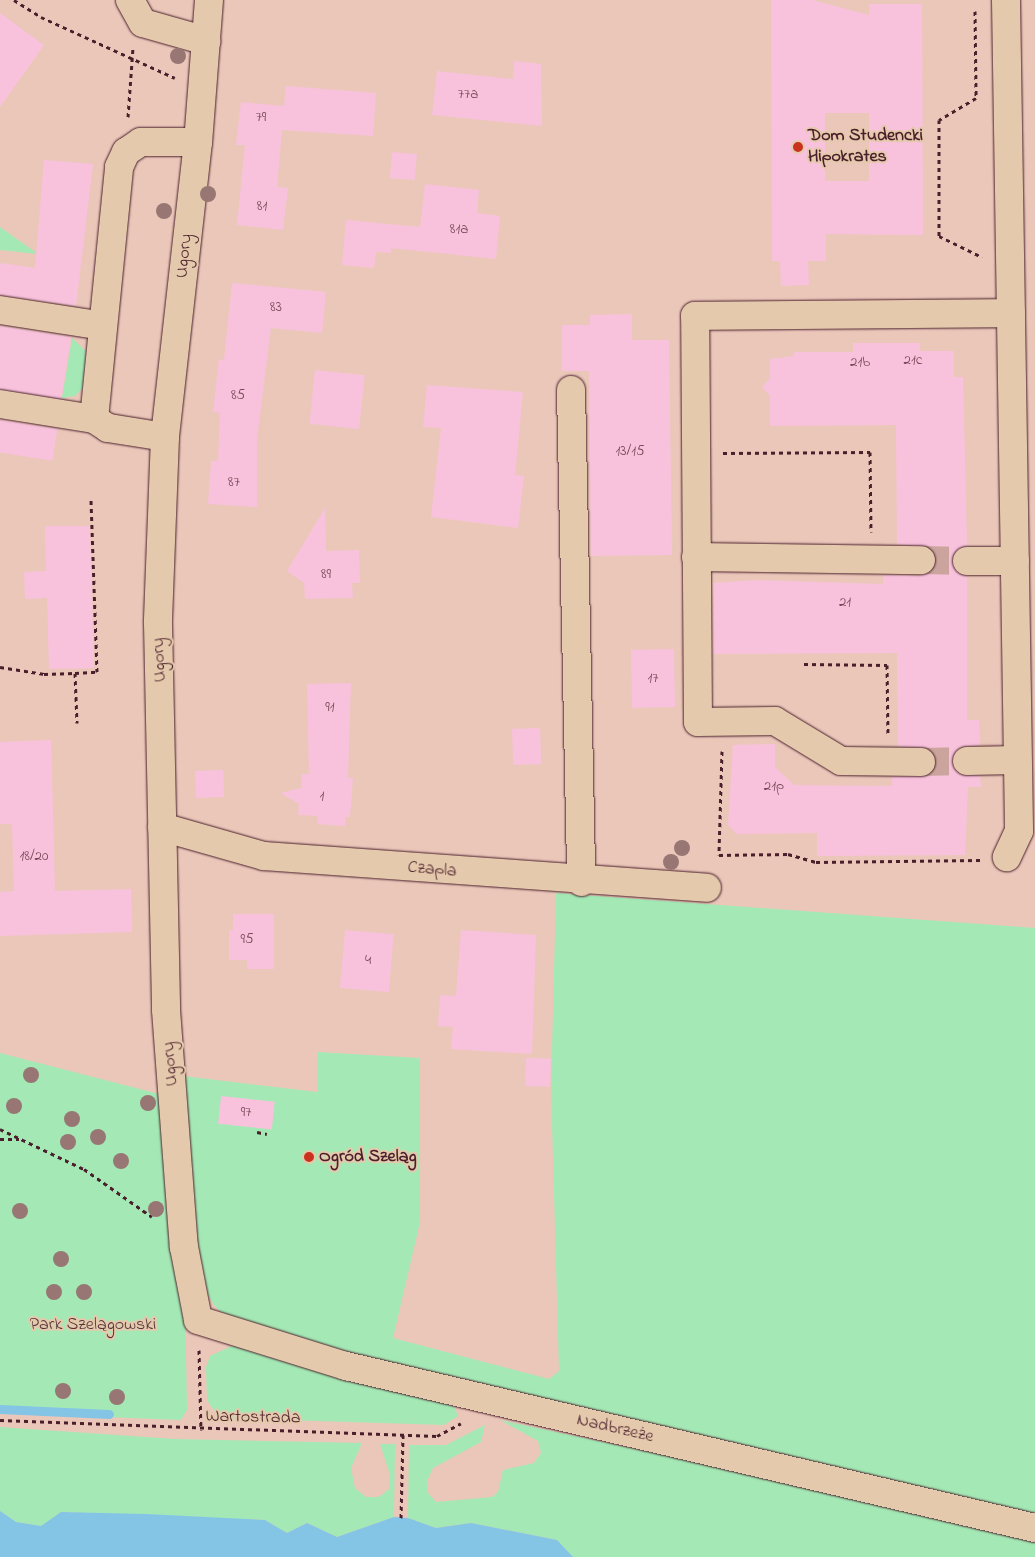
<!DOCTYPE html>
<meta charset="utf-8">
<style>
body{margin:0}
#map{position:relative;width:1035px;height:1557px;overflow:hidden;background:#ebc7ba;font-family:"Indie Flower",sans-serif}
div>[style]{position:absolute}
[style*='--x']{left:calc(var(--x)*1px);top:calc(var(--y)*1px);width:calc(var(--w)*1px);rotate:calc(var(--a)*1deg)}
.green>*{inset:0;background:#a4e9b5}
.water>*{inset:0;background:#84c5e5}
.stream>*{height:9px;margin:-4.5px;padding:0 4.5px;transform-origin:4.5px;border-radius:4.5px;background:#84c5e5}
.building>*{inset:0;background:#f8c2dc;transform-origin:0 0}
.minor-tunnel>*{height:28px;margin-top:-14px;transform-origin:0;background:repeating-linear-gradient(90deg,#cba59d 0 28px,transparent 0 42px)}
.path>*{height:3px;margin-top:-1.5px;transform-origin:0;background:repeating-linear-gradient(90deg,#4a1f2b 0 4px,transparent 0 8px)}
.roads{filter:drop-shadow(0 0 1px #4a1f2b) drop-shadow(0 0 1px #4a1f2b)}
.minor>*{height:28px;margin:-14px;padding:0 14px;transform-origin:14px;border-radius:14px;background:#e5c9ac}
.trees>*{width:16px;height:16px;margin:-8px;border-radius:50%;background:#977673}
.dots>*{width:14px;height:14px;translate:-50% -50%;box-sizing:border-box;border:2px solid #e5c9ac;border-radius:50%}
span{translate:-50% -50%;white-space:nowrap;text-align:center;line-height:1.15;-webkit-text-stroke:4px #e5c9ac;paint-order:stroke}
.number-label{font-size:15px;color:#764857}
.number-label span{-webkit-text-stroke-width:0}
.poi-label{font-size:18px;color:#4a1f2b;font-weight:700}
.left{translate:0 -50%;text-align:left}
.street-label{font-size:18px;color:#4a1f2b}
.park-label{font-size:18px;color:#533339}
</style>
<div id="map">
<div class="green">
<div style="clip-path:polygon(0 227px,38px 254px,0 250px)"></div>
<div style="clip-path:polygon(72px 338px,86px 351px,85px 386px,75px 396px,62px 398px)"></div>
<div style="clip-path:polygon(556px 893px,1035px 928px,1035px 1517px,458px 1385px,225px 1317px,214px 1305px,197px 1277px,183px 1076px,317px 1092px,318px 1052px,420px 1058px,420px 1222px,393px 1338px,549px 1379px,559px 1371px,551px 1088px)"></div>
<div style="clip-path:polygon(0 1053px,167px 1096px,185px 1300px,187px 1410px,181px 1420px,0 1413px)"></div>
<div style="clip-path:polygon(234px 1345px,454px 1406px,458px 1416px,444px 1425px,226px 1418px,215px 1412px,207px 1400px,206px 1367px,210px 1356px)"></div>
<div style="clip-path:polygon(500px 1420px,960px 1518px,1035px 1538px,1035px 1557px,573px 1557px,557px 1540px,471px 1523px,436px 1528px,408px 1518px,409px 1445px,446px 1445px,485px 1425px,481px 1442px,433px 1468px,427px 1481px,428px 1493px,436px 1502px,492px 1497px,498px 1492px,503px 1470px,534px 1463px,541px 1453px,538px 1441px)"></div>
<div style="clip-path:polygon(0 1427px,175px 1439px,362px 1443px,351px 1468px,355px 1488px,366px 1497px,379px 1497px,389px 1489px,390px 1475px,380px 1444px,395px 1444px,394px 1517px,337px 1537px,307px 1523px,287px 1533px,265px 1520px,61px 1512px,41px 1526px,16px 1522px,0 1511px)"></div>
</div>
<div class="water">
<div style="clip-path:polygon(0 1511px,16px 1522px,41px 1526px,61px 1512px,146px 1514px,265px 1520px,287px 1533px,307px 1523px,337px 1537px,394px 1517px,408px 1518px,436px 1528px,471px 1523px,557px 1540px,573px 1557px,0 1557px)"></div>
</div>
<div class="stream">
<div style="--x:0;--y:1409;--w:109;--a:2.6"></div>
</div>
<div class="building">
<div style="clip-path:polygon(evenodd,771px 0,812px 0,869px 15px,869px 4px,922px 4px,923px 235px,826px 234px,826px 261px,808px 261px,809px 285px,781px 286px,780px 261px,772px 261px,771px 0,825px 113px,869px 113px,869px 181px,825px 181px,825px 113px)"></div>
<div style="clip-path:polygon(0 13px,44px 45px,0 107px)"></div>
<div style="clip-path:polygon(514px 61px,541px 64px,542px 126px,432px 115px,437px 71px,513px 79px)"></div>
<div style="clip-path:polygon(286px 86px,376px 93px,373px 136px,282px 130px,277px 187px,288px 188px,283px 230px,237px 225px,245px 145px,236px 145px,241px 102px,284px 106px)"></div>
<div style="left:392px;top:152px;width:25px;height:26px;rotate:5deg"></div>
<div style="clip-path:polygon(44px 160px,93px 164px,76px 306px,0 295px,0 263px,35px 268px)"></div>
<div style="clip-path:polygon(425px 184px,479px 190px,477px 213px,500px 216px,496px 259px,391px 248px,391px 253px,376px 252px,374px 268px,342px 265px,346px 220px,420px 227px)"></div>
<div style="clip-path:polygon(232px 283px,326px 292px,322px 333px,271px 328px,257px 439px,257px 507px,208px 504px,211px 461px,218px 461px,220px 413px,213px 412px,219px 359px,224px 360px)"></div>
<div style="clip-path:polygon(632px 314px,632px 340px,669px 340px,672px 555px,591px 556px,589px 371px,562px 371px,562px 325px,590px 325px,590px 315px)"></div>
<div style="left:0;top:326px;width:72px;height:63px;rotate:9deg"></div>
<div style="clip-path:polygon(853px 343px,920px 343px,920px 351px,954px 351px,954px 377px,963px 377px,967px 545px,954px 553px,951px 561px,959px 574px,967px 577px,967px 720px,979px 720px,980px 745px,959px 747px,951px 762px,960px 775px,980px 776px,981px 787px,968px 787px,965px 855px,817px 856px,817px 833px,737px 834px,728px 825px,733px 745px,775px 744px,775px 767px,794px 785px,892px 786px,892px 777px,928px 776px,937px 763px,929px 748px,898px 746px,897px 653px,713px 654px,713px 583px,758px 580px,883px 584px,883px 575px,921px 576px,935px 568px,935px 553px,929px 547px,897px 544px,896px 425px,770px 426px,770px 396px,762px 387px,770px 378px,770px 359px,794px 356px,794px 352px,853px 352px)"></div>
<div style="left:315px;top:370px;width:50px;height:54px;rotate:6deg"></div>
<div style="clip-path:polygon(427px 385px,523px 392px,515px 475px,524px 476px,518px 528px,431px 517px,441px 428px,423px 427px)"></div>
<div style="left:0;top:420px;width:58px;height:32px;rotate:9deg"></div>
<div style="clip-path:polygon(325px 508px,326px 551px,359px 550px,360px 583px,352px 583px,353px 598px,305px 599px,304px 583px,287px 571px)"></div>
<div style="clip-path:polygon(45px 526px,90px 526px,94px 668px,49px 669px,47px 598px,25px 599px,24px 572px,46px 571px)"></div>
<div style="left:674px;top:649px;width:58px;height:43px;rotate:89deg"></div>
<div style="clip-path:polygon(351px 683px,348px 778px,353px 778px,350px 817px,345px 817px,345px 826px,317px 824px,318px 816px,298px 815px,299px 804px,281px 793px,301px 788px,302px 774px,309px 774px,307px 684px)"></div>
<div style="left:540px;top:728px;width:36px;height:28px;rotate:88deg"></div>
<div style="clip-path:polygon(51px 740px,55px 891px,131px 889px,132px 932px,0 936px,0 892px,14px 891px,12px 824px,0 824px,0 742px)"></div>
<div style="left:223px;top:770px;width:27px;height:28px;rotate:88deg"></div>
<div style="clip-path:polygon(233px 914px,274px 914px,274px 969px,247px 969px,247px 960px,229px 960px,229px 930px,233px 930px)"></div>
<div style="left:345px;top:930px;width:49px;height:58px;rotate:5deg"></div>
<div style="clip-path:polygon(461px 930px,536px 935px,532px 1054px,451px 1049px,453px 1027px,438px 1026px,440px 995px,456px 996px)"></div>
<div style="left:526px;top:1058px;width:25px;height:28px;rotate:2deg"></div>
<div style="left:221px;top:1096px;width:54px;height:28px;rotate:6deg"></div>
</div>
<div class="minor-tunnel">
<div style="--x:921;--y:560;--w:46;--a:1.2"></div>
<div style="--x:921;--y:762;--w:46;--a:-1.2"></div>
</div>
<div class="path">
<div style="--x:14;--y:0;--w:32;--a:32"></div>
<div style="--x:41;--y:17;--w:147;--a:24.5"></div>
<div style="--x:975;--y:11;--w:87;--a:89.3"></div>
<div style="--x:976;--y:98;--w:43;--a:149.3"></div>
<div style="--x:939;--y:120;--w:116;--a:90"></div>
<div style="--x:939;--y:236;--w:48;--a:26"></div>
<div style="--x:128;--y:117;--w:69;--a:-85.9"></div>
<div style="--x:723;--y:453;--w:147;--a:-0.4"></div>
<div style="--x:870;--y:452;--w:80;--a:89.3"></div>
<div style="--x:804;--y:664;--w:83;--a:0.7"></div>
<div style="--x:887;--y:665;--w:69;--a:89.2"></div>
<div style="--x:0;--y:667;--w:45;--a:9"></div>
<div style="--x:44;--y:674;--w:31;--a:-2"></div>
<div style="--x:75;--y:673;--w:50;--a:87.7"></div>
<div style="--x:75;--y:673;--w:22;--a:-3"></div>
<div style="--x:97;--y:672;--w:172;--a:-92"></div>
<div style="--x:722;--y:751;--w:104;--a:91.7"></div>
<div style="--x:719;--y:855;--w:69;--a:-0.8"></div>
<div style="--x:788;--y:854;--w:29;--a:16"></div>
<div style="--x:816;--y:862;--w:164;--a:-0.7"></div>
<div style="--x:0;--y:1129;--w:93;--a:25.5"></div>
<div style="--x:84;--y:1169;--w:83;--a:35.2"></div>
<div style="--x:257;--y:1132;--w:10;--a:11"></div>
<div style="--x:0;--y:1139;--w:19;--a:0"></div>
<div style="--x:199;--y:1350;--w:80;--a:88.6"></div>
<div style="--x:0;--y:1420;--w:437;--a:2.1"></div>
<div style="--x:437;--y:1436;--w:27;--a:-28"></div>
<div style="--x:401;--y:1518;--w:83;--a:-88.6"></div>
</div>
<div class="roads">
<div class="minor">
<div style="--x:130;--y:0;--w:26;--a:61"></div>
<div style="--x:143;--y:23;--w:66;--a:15.9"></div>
<div style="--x:209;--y:0;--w:142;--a:94.4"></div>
<div style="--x:198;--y:142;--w:297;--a:96.4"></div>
<div style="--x:165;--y:437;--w:186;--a:92.2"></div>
<div style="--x:158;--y:623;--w:387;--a:88.8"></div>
<div style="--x:166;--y:1010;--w:238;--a:85.7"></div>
<div style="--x:184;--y:1247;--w:74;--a:79.1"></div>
<div style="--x:198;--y:1320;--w:155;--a:17.3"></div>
<div style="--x:346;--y:1366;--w:708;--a:13.23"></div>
<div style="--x:1006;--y:0;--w:831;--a:89.1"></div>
<div style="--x:1019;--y:831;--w:29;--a:115"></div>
<div style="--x:0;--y:310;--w:104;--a:8.8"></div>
<div style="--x:571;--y:390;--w:492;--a:88.8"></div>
<div style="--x:0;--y:404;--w:95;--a:9.1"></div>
<div style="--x:165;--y:437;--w:58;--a:-171"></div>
<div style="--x:108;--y:428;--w:17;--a:-147"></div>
<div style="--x:94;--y:419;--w:253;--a:-84.3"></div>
<div style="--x:119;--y:167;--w:17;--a:-65"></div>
<div style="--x:126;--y:152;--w:18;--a:-34"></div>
<div style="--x:141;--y:142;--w:57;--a:0"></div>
<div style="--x:696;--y:557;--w:225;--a:0.8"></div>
<div style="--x:967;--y:561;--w:48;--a:0"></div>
<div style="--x:967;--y:761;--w:50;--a:-1.1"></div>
<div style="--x:921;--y:762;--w:80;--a:-179.3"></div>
<div style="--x:841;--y:761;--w:77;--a:-148.8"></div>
<div style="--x:775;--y:721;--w:77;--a:179.3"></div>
<div style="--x:698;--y:722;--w:406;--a:-90.4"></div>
<div style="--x:695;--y:316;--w:316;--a:-0.5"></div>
<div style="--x:162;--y:827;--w:106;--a:15.9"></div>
<div style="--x:264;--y:856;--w:444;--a:4.1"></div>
</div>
</div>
<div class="trees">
<div style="left:178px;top:56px"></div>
<div style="left:208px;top:194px"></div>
<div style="left:164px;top:211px"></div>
<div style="left:682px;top:848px"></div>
<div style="left:671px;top:862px"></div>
<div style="left:31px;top:1075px"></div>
<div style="left:148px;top:1103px"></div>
<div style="left:14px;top:1106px"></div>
<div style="left:72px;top:1119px"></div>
<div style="left:98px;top:1137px"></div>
<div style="left:68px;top:1142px"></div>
<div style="left:121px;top:1161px"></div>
<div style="left:156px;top:1209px"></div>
<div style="left:20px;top:1211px"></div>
<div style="left:61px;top:1259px"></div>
<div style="left:54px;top:1292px"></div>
<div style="left:84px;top:1292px"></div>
<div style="left:63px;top:1391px"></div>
<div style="left:117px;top:1397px"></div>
</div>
<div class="dots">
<div style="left:798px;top:147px;background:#c8321e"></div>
<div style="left:309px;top:1157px;background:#c8321e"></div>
</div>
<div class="number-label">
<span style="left:468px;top:95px">77a</span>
<span style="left:261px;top:118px">79</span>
<span style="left:262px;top:207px">81</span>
<span style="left:459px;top:230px">81a</span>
<span style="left:276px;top:308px">83</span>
<span style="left:913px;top:361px">21c</span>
<span style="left:860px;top:363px">21b</span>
<span style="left:238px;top:396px">85</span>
<span style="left:630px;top:452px">13/15</span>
<span style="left:234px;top:483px">87</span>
<span style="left:326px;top:575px">89</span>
<span style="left:845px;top:603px">21</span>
<span style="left:653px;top:679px">17</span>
<span style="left:330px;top:708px">91</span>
<span style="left:774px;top:787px">21p</span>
<span style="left:322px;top:797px">1</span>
<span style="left:34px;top:857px">18/20</span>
<span style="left:247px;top:940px">95</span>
<span style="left:368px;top:961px">4</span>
<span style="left:246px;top:1113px">97</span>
</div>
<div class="poi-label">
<span class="left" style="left:808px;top:147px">Dom Studencki<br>Hipokrates</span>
<span class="left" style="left:319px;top:1157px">Ogród Szeląg</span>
</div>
<div class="street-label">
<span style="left:185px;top:256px;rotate:-84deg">Ugory</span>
<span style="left:160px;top:660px;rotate:-93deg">Ugory</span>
<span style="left:432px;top:870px;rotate:5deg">Czapla</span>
<span style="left:171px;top:1064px;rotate:-95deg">Ugory</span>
<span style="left:253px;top:1418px;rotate:1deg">Wartostrada</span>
<span style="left:615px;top:1429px;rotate:13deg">Nadbrzeże</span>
</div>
<div class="park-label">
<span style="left:93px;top:1325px">Park Szelągowski</span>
</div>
</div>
